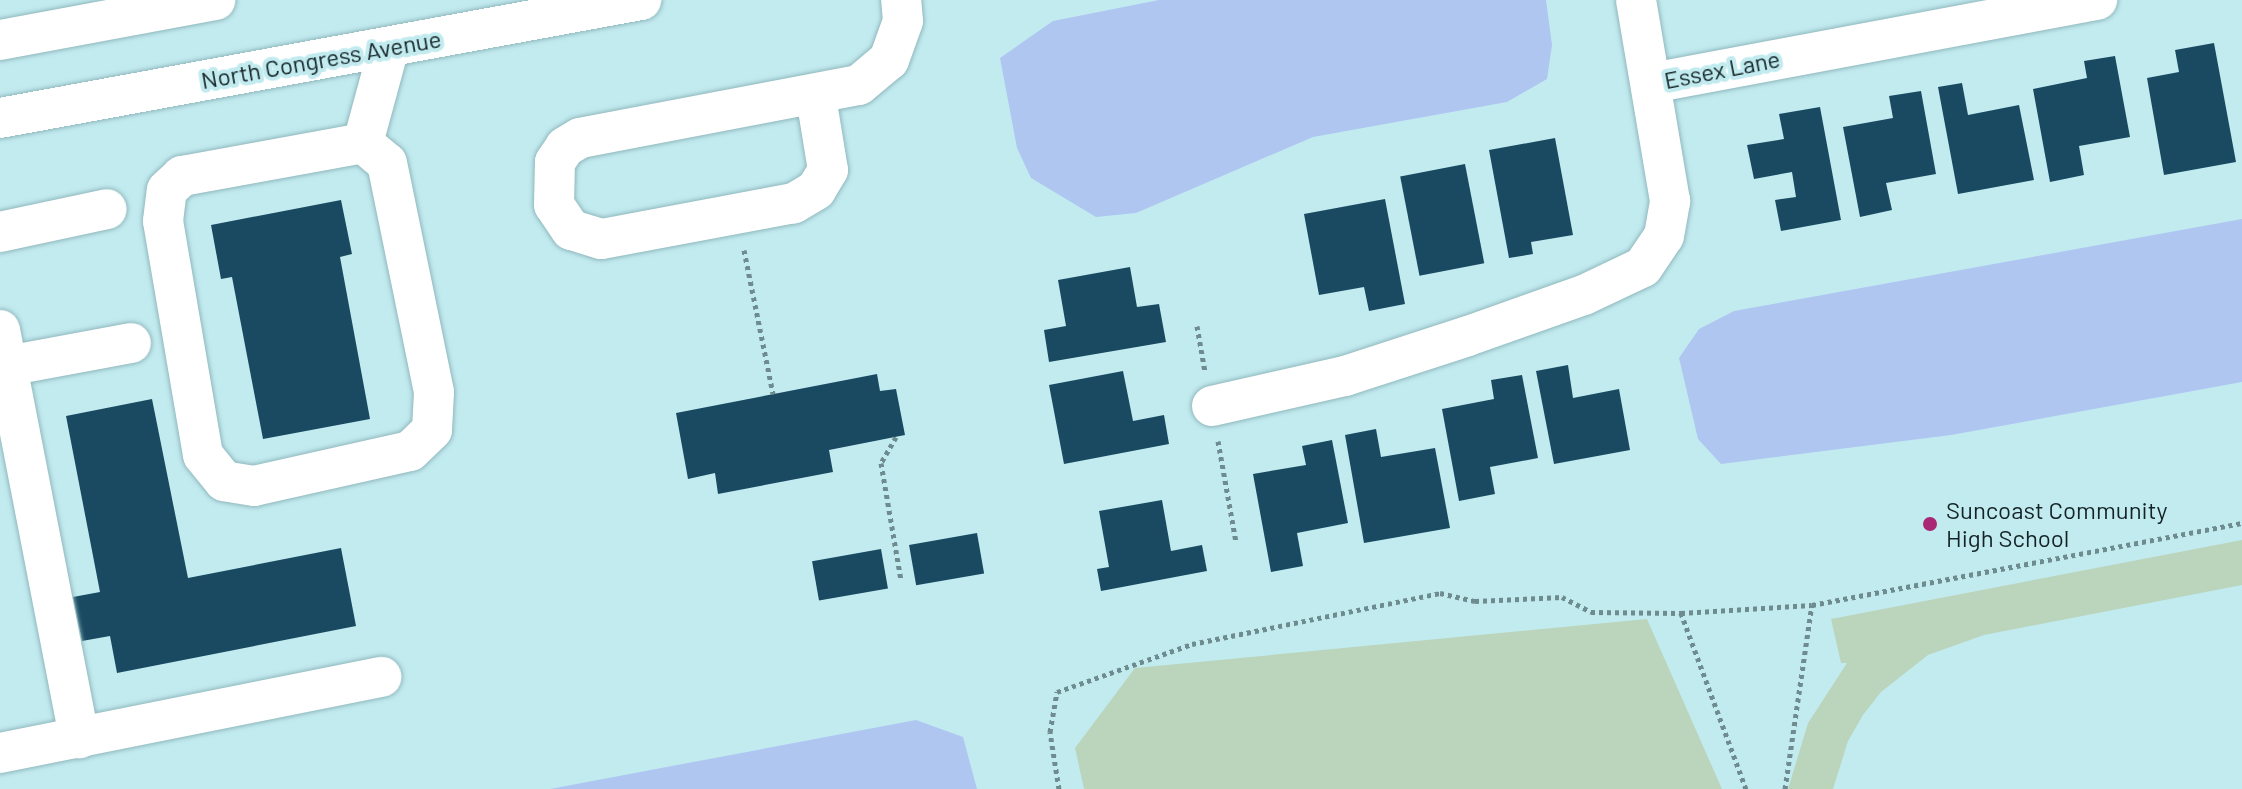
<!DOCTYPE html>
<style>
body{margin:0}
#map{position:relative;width:2242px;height:789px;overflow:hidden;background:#c2ebf0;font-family:Barlow,sans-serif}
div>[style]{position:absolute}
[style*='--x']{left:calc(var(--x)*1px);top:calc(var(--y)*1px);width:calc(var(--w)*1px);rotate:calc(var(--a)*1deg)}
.green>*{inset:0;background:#bbd5bd}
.water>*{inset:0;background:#afc6f1}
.building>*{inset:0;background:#194a62;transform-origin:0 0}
.path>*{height:5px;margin-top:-2.5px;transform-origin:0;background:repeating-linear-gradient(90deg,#6e8b8f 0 4px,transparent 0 8px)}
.roads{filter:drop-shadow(0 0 2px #90b8bd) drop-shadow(0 0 2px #90b8bd)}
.minor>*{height:40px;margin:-20px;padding:0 20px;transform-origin:20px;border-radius:20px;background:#fff}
.dots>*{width:22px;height:22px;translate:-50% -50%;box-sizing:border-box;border:4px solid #c2ebf0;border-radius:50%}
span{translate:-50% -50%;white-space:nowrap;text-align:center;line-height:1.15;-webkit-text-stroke:8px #c2ebf0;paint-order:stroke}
.street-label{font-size:24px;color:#142426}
.poi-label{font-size:24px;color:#142426}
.left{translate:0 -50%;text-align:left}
</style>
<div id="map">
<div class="green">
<div style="clip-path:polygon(2242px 540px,2242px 585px,1984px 635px,1928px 655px,1881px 692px,1863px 715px,1848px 741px,1833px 789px,1788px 789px,1808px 723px,1847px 663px,1841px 663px,1831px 619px)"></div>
<div style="clip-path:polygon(1647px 619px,1722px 789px,1084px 789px,1075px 748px,1135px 668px)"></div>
</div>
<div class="water">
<div style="clip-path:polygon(1159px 0,1546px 0,1552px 45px,1547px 79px,1507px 102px,1313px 137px,1136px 213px,1096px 217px,1031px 178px,1017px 148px,1000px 58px,1053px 21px)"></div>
<div style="clip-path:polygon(2242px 219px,2242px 382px,1951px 435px,1721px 464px,1698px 439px,1679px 358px,1699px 329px,1734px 311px)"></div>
<div style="clip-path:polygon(916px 720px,963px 737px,977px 789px,550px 789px)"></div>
</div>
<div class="building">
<div style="clip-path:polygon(2214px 43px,2236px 162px,2164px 175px,2147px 78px,2179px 72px,2175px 50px)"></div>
<div style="clip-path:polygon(2115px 56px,2130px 137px,2079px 146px,2084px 175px,2050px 182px,2033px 89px,2087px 78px,2084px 61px)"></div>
<div style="clip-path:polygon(1962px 83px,1968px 115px,2019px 105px,2034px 180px,1958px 194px,1938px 87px)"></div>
<div style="clip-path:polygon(1921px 91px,1936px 174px,1886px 183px,1892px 210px,1860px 217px,1843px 127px,1893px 118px,1889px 96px)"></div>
<div style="clip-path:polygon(1820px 107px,1841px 220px,1781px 231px,1775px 200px,1796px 197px,1792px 172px,1754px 179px,1747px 145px,1784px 139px,1779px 114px)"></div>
<div style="clip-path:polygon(1555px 138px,1573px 235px,1531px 242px,1533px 254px,1509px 258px,1489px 150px)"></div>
<div style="left:1465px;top:164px;width:101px;height:66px;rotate:79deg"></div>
<div style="clip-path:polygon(1385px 199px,1405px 304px,1369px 311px,1364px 287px,1319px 295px,1304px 214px)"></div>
<div style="clip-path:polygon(341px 200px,352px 254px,340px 257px,370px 419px,263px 439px,232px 277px,221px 279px,211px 225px)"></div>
<div style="clip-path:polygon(1130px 267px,1137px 307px,1159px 304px,1166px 342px,1049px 362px,1044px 330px,1066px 326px,1058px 280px)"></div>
<div style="clip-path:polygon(1568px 365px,1573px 398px,1619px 389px,1630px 450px,1554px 464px,1536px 371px)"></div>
<div style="clip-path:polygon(1123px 371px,1133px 421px,1164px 415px,1169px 444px,1064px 464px,1049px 385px)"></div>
<div style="clip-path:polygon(877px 374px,880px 391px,896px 389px,905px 435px,829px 450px,833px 472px,718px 494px,715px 473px,688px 479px,676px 413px)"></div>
<div style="clip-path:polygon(1522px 375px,1538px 458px,1490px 467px,1495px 494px,1459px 501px,1442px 409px,1494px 399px,1491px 380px)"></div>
<div style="clip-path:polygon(152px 399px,188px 578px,341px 548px,356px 626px,117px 673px,110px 636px,82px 641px,73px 597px,100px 592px,66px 416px)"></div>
<div style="clip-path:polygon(1376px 429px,1381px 457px,1435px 448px,1450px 528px,1364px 543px,1345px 435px)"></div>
<div style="clip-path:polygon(1332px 440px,1348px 523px,1297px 533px,1303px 566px,1271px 572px,1253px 474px,1306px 465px,1302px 446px)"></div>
<div style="clip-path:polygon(1162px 500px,1171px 551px,1202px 545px,1207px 571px,1101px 591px,1097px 569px,1109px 567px,1099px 511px)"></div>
<div style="left:977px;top:533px;width:41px;height:69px;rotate:80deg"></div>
<div style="left:881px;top:549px;width:40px;height:70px;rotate:80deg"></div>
</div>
<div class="path">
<div style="--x:744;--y:250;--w:147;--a:78.6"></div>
<div style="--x:1197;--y:326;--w:47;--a:80.1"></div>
<div style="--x:896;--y:437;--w:30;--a:120"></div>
<div style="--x:881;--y:463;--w:119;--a:80.3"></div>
<div style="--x:1218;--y:441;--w:103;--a:79.9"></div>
<div style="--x:1059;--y:789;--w:58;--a:-99"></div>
<div style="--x:1050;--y:732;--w:41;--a:-80.1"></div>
<div style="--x:1057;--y:692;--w:143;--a:-19.6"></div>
<div style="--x:1192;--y:644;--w:253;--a:-11.6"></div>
<div style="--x:1440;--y:593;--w:36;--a:13"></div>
<div style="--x:1475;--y:601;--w:87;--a:-2.6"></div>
<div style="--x:1562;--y:597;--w:33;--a:27"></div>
<div style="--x:1591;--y:612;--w:90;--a:0.6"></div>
<div style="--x:1746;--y:789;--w:188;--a:-110.3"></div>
<div style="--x:1681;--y:613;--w:131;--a:-3.5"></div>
<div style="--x:1812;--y:605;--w:438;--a:-10.8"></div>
<div style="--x:1785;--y:789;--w:186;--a:-81.7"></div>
</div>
<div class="roads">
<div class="minor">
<div style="--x:0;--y:40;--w:219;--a:-10.5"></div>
<div style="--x:1652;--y:83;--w:453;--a:-10.6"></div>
<div style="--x:816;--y:97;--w:74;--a:80.7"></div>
<div style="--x:828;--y:170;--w:23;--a:121"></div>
<div style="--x:816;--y:190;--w:26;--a:149"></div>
<div style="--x:794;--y:203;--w:196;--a:169.4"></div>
<div style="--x:601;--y:239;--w:31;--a:-163"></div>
<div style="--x:571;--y:230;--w:30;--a:-124"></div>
<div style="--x:554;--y:205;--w:43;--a:-88.7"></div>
<div style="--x:555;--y:162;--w:18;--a:-56"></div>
<div style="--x:565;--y:147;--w:17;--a:-31"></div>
<div style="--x:580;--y:138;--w:284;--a:-10.8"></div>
<div style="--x:859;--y:85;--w:39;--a:-40"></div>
<div style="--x:889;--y:60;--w:41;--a:-70.3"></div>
<div style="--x:903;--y:21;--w:21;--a:-95"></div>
<div style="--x:0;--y:118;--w:652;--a:-10.43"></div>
<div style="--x:363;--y:143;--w:31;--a:40"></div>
<div style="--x:387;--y:163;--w:234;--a:78.4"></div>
<div style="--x:434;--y:392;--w:38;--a:93"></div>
<div style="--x:432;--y:430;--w:30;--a:136"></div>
<div style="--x:410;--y:451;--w:160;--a:167.4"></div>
<div style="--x:254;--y:486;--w:30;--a:-171"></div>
<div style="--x:224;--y:481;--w:33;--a:-129"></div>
<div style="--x:203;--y:455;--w:237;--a:-99.7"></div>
<div style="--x:163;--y:221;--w:31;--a:-83"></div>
<div style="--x:167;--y:190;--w:21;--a:-43"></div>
<div style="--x:182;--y:176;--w:184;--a:-10.3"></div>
<div style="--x:363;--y:143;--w:99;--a:-74.8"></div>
<div style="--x:0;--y:232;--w:109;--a:-12.1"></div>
<div style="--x:0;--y:330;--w:416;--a:79"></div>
<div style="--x:7;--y:366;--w:126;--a:-10.5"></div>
<div style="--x:1212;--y:406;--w:136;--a:-12.7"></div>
<div style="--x:1345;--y:376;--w:129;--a:-18"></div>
<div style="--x:1468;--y:336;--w:123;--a:-19.5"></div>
<div style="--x:1584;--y:295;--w:65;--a:-25.4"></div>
<div style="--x:1643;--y:267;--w:37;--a:-56"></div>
<div style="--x:1664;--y:236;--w:36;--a:-80"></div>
<div style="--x:1670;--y:201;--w:204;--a:-99.6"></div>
<div style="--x:0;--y:753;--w:389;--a:-11.3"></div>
</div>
</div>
<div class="dots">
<div style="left:1930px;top:524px;background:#a92774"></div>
</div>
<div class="street-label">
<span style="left:321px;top:59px;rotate:-10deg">North Congress Avenue</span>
<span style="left:1722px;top:69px;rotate:-11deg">Essex Lane</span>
</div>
<div class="poi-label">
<span class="left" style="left:1946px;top:524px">Suncoast Community<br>High School</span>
</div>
</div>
